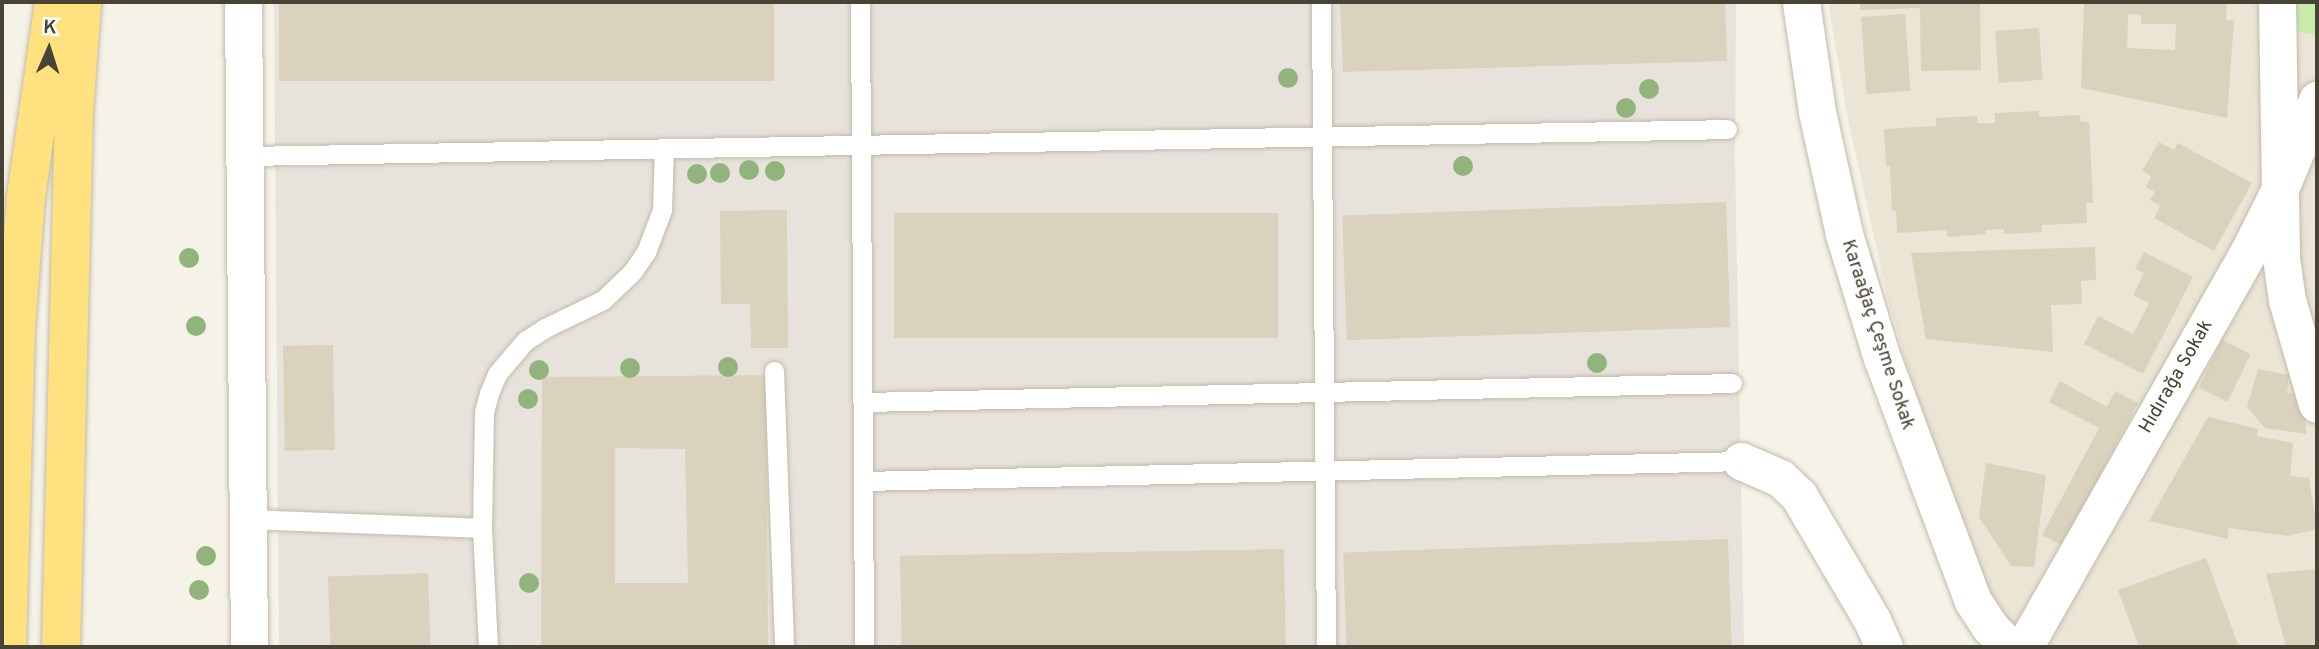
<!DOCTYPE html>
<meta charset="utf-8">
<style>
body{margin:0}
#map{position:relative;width:2319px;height:649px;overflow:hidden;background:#f5f2e7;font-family:Overpass,sans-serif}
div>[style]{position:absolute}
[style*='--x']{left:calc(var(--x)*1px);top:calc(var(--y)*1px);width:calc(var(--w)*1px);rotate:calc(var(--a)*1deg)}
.residential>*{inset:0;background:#eae5d5}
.industrial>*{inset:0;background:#e7e3dc}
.green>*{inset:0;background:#caedac}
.building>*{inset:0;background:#dbd2be;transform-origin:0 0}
.roads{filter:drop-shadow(0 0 2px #c2bba9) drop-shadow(0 0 2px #c2bba9)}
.service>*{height:19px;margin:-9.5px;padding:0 9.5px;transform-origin:9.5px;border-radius:9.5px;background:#fff}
.minor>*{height:37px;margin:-18.5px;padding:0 18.5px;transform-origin:18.5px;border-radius:18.5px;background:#fff}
.trunk>*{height:38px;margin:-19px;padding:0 19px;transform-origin:19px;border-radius:19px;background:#ffe27f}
.trees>*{width:20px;height:20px;margin:-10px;border-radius:50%;background:#90b47b}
span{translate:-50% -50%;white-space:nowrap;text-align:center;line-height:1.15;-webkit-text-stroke:7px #fff;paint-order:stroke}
.street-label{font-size:19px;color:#494335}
.frame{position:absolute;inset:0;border:4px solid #494335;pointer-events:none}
.north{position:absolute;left:14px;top:14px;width:70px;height:70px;-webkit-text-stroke:5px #fff;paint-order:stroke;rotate:3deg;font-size:19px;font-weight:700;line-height:28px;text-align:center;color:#494335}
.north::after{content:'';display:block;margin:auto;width:24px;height:32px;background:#494335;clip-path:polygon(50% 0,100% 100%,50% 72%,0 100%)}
</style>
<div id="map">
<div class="residential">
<div style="clip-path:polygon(1828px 2px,2317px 2px,2317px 647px,1988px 647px,1888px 300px,1848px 119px)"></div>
</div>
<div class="industrial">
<div style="clip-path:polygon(274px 2px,1736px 2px,1735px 160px,1744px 647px,279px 647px)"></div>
</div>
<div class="green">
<div style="clip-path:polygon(2289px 2px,2317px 2px,2317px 35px,2288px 30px)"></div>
</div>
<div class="building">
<div style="left:279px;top:2px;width:495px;height:79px"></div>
<div style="clip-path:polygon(1340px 2px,1725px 2px,1727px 61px,1343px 72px)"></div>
<div style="clip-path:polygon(1860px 2px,1980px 2px,1981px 70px,1921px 71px,1920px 8px,1860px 10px)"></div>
<div style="clip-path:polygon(evenodd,2084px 2px,2227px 2px,2226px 20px,2234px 20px,2227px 118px,2081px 88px,2084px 2px,2128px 14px,2141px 15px,2141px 24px,2176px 24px,2175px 50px,2127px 48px,2128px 14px)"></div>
<div style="left:1905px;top:14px;width:77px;height:44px;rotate:86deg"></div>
<div style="left:2039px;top:28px;width:52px;height:44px;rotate:86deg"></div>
<div style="clip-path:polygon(2039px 111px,2039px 117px,2080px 115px,2081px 122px,2089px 122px,2093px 203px,2086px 203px,2087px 223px,2042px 225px,2042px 232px,2004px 234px,2004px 229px,1985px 230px,1986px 234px,1947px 237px,1947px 230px,1897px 233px,1896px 210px,1892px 211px,1890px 166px,1886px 167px,1884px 129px,1936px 126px,1936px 118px,1977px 116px,1977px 123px,1995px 123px,1995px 113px)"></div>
<div style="clip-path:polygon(2159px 142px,2174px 150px,2178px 143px,2252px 183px,2214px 251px,2154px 218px,2160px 206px,2150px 200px,2155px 192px,2146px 187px,2151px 176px,2142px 171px)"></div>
<div style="left:1726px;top:202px;width:125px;height:384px;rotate:88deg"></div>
<div style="clip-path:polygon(787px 210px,788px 348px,751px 348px,750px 304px,721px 304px,720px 211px)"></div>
<div style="left:1278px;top:213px;width:125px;height:384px;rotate:90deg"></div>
<div style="clip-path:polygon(2095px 247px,2096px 280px,2081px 281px,2082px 304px,2051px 305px,2053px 352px,1926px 339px,1911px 253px)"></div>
<div style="clip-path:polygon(2144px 252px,2193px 277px,2143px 374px,2084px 344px,2098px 316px,2133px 334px,2149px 303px,2133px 295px,2144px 273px,2135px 269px)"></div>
<div style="left:2222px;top:340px;width:32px;height:53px;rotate:26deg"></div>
<div style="left:333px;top:345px;width:105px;height:50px;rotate:89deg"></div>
<div style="clip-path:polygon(2258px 369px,2289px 375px,2287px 393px,2304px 394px,2306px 434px,2265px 428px,2247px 407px)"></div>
<div style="clip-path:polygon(evenodd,766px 375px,768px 647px,541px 647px,542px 377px,766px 375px,615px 448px,685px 449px,688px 583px,615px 583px,615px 448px)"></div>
<div style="clip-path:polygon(2060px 381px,2107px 407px,2115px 391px,2138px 403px,2063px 546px,2042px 535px,2099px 428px,2049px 402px)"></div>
<div style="clip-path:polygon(2208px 417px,2258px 429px,2257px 436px,2293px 443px,2290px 476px,2309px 478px,2317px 529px,2288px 536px,2228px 528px,2228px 539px,2149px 521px)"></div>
<div style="clip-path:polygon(1986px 463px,2046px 475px,2034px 567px,2011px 566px,1979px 517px)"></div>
<div style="left:1728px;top:539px;width:108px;height:385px;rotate:88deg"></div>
<div style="left:1284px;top:549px;width:98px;height:384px;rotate:89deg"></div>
<div style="clip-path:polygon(2206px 558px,2239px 647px,2139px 647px,2118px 590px)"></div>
<div style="clip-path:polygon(2317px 569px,2317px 647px,2286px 647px,2266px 574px)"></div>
<div style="left:428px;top:573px;width:74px;height:100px;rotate:88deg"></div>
</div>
<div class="roads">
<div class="service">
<div style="--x:860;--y:2;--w:645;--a:89.64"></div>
<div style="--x:1321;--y:2;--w:645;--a:89.56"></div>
<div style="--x:246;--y:156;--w:1481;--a:-1.04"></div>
<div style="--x:774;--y:371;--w:276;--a:87.9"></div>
<div style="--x:864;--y:402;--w:868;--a:-1.25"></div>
<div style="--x:863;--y:481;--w:878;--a:-1.3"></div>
<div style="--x:249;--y:519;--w:233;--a:2.2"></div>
<div style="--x:488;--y:647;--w:119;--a:-92.9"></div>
<div style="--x:482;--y:528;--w:116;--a:-89"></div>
<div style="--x:484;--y:412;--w:20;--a:-75"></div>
<div style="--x:489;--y:393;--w:21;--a:-67"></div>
<div style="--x:497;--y:374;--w:43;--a:-49.7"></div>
<div style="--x:525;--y:341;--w:24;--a:-33"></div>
<div style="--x:545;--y:328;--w:64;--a:-25.8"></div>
<div style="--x:603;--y:300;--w:42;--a:-44"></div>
<div style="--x:633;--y:271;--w:23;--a:-56"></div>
<div style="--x:646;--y:252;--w:45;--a:-69.1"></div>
<div style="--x:662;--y:210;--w:62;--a:-88.2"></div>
</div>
<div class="minor">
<div style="--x:243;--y:2;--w:645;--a:89.47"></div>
<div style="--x:1801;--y:2;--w:111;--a:81.7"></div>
<div style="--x:1817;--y:112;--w:125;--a:77.5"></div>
<div style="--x:1844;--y:234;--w:130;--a:73"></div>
<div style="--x:1882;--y:358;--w:259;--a:69.5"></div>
<div style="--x:1973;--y:601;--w:30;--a:57"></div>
<div style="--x:1989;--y:626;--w:29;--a:46"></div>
<div style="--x:2277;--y:2;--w:256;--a:89.1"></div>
<div style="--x:2281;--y:258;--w:42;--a:81.9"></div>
<div style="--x:2287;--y:300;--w:108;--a:73.9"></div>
<div style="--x:1741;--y:461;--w:43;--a:23.6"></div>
<div style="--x:1780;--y:478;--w:26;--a:43"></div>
<div style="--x:1799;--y:496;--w:144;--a:59.5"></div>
<div style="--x:1872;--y:620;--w:30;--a:66"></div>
<div style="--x:2024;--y:647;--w:455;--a:-60.4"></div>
<div style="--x:2249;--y:251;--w:67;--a:-63.4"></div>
<div style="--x:2279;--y:191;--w:99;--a:-67.3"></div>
</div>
<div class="trunk">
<div style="--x:7;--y:647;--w:320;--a:-88.4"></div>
<div style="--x:16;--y:327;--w:130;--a:-85.6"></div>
<div style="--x:26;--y:197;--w:197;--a:-81.8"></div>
<div style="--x:61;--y:647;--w:535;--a:-88.61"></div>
<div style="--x:74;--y:112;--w:110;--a:-85.8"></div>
</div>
</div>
<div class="trees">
<div style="left:1288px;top:78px"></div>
<div style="left:1649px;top:89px"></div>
<div style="left:1626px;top:108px"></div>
<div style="left:1463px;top:166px"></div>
<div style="left:749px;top:170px"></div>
<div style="left:775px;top:171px"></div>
<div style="left:720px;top:173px"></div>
<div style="left:697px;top:174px"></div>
<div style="left:189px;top:258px"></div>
<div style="left:196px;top:326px"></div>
<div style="left:1597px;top:363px"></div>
<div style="left:728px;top:367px"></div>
<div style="left:630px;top:368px"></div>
<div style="left:539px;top:370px"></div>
<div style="left:528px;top:399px"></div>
<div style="left:206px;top:556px"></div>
<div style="left:529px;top:583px"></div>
<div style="left:199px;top:590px"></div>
</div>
<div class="street-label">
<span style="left:1877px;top:335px;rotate:72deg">Karaağaç Çeşme Sokak</span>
<span style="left:2177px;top:377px;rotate:-60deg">Hıdırağa Sokak</span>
</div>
<div class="frame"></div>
<div class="north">K</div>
</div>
